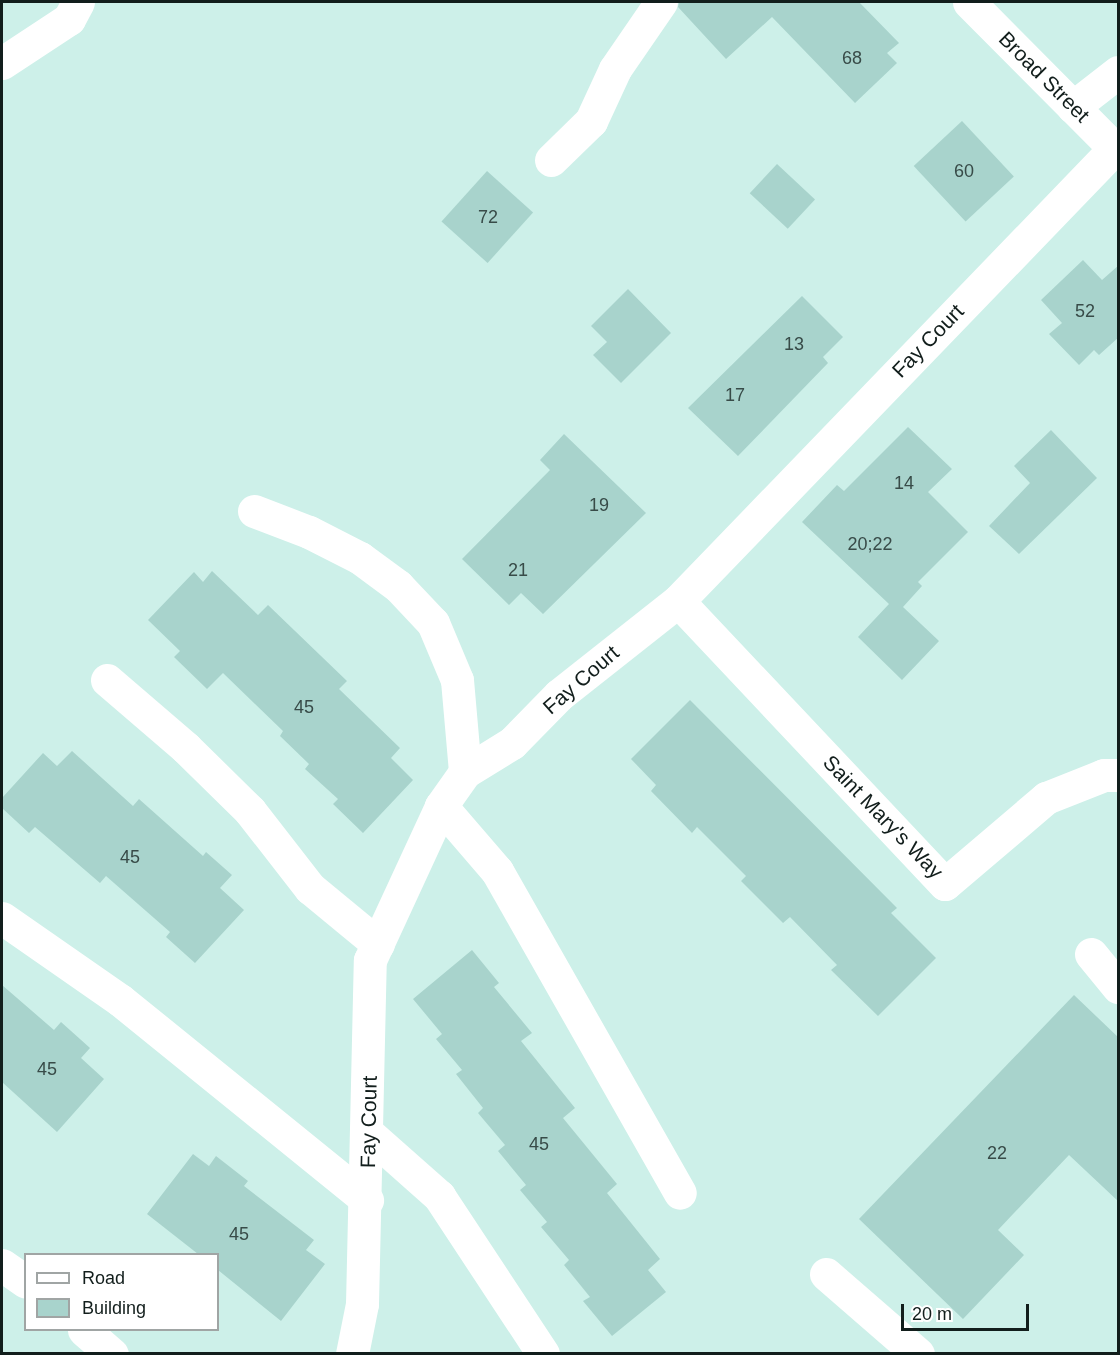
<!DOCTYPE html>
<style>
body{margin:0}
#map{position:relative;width:1120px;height:1355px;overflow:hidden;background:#cdf0e9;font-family:Arial,sans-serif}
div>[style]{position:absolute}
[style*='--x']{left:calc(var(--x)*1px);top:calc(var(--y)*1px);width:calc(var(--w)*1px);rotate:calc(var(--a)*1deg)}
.building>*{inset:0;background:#a8d3cc;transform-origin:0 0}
.minor>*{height:33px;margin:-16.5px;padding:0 16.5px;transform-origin:16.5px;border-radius:16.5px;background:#fff}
span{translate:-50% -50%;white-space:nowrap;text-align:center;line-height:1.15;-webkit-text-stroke:5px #fff;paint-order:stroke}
.number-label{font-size:18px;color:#384b48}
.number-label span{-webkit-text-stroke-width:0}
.street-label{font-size:21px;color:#121e1c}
.frame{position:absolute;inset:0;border:3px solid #121e1c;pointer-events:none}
.legend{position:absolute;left:24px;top:1253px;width:195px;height:78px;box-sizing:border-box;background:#fff;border:2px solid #a0a5a4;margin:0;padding:8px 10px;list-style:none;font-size:18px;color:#121e1c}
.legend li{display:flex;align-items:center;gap:12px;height:30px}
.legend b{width:30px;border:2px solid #a0a5a4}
.scale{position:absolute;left:901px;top:1304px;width:128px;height:27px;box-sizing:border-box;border:3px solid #121e1c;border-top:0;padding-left:8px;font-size:18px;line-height:21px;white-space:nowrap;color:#121e1c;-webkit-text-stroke:4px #fff;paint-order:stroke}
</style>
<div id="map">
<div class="building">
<div style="clip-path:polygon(679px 2px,859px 2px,899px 43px,887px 53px,897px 63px,855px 103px,772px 17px,726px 59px,678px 7px)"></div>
<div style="left:962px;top:121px;width:76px;height:66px;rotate:47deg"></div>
<div style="left:777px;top:164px;width:52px;height:40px;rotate:43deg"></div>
<div style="left:487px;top:171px;width:62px;height:68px;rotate:42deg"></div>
<div style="clip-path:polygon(1083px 260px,1102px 280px,1119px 265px,1119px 337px,1099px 355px,1094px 350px,1079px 365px,1049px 334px,1062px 323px,1041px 300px)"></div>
<div style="clip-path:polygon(628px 289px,671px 333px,621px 383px,593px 355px,607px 342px,591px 326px)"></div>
<div style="clip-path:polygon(802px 296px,843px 337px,823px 357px,828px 363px,738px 456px,688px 408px)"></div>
<div style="clip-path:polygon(908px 427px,952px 469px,928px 492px,968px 532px,918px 582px,922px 586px,903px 607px,939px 641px,902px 680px,858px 637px,889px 604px,802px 522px,837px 485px,844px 491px)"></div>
<div style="clip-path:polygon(1051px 430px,1097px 478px,1019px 554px,989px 526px,1030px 483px,1014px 466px)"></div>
<div style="clip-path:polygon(564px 434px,646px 513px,543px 614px,521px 593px,509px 605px,462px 559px,550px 470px,540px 460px)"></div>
<div style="clip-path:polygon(212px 571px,258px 615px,268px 605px,347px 681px,339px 689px,400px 748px,391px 758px,413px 780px,363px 833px,333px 804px,338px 799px,305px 769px,309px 764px,280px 736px,283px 731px,223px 673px,207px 689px,174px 657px,180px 651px,148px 620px,194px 572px,203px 582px)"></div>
<div style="clip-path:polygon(690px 700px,897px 908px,891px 913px,936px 958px,878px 1016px,831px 970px,837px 965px,790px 917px,783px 923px,741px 881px,746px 876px,697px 827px,692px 833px,651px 791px,656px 785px,631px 759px)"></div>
<div style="clip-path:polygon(72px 751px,133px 806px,139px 799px,203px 856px,206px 852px,232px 875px,220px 888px,244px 910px,195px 963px,166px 937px,170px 932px,106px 876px,100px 883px,35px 827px,29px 833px,2px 808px,2px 798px,43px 753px,57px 766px)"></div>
<div style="clip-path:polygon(472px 950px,499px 983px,494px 987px,532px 1033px,521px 1041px,575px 1108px,563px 1118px,617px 1184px,607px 1193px,660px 1259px,648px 1270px,666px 1292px,612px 1336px,583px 1301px,590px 1297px,564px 1265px,569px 1260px,541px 1227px,547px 1222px,520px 1190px,526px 1185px,498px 1151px,505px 1145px,478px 1113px,483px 1108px,456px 1074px,462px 1070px,436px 1039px,442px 1034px,413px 999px)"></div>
<div style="clip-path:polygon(2px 985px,54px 1030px,61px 1022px,90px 1048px,81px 1058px,104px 1079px,57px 1132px,2px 1082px)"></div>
<div style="clip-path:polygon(1074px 995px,1119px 1038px,1119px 1202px,1069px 1155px,998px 1230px,1024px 1255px,963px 1319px,859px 1219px)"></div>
<div style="clip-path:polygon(193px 1154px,209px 1166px,216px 1156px,248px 1181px,244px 1186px,314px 1240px,306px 1250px,325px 1264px,281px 1321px,218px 1270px,218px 1254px,198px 1254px,147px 1214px)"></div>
</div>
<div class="minor">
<div style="--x:969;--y:2;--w:211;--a:45.2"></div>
<div style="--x:2;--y:63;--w:80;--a:-33.3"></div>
<div style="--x:69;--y:19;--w:19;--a:-62"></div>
<div style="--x:1073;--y:107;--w:57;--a:-37.9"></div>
<div style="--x:551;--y:160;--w:56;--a:-44.3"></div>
<div style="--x:591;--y:121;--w:57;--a:-65.2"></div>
<div style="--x:615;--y:69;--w:81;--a:-55.5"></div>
<div style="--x:254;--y:511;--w:59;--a:20.9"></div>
<div style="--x:309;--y:532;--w:57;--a:27"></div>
<div style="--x:360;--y:558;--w:47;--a:36.4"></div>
<div style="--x:398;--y:586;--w:51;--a:46.6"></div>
<div style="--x:433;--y:623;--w:62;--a:67.2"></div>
<div style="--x:457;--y:680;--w:92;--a:85"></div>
<div style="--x:678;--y:601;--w:389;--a:46.7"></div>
<div style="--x:945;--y:884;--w:133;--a:-40.4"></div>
<div style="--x:1046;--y:798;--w:62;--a:-21.6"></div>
<div style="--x:1104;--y:775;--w:14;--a:0"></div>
<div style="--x:107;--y:680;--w:104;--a:40.7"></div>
<div style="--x:186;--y:748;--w:90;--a:44.5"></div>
<div style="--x:250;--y:811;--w:98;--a:52.1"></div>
<div style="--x:310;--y:888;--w:88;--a:39.5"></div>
<div style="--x:441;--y:806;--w:86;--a:49.3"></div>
<div style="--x:497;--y:871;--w:370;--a:60.4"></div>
<div style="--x:2;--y:918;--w:144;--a:34.8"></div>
<div style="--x:120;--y:1000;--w:318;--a:39"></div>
<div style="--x:1091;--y:954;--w:43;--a:50.7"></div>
<div style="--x:369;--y:1134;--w:94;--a:41.5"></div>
<div style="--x:439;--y:1196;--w:189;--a:56.6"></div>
<div style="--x:2;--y:1265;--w:29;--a:35"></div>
<div style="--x:826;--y:1274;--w:122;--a:41"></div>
<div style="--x:84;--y:1330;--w:37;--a:41"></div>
<div style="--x:352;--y:1354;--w:51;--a:-78.7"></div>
<div style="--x:362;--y:1304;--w:344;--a:-88.7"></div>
<div style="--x:370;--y:960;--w:170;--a:-65.2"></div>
<div style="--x:441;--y:806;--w:42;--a:-54.8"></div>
<div style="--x:465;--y:772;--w:55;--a:-31.7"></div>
<div style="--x:512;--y:743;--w:67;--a:-45.6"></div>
<div style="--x:559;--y:695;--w:152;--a:-38.3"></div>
<div style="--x:678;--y:601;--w:629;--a:-46.03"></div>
</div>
<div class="number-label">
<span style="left:852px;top:58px">68</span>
<span style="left:964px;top:171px">60</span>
<span style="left:488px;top:217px">72</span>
<span style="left:1085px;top:311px">52</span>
<span style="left:794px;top:344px">13</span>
<span style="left:735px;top:395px">17</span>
<span style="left:904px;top:483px">14</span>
<span style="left:599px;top:505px">19</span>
<span style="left:870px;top:544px">20;22</span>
<span style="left:518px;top:570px">21</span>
<span style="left:304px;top:707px">45</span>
<span style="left:130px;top:857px">45</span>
<span style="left:47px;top:1069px">45</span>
<span style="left:539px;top:1144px">45</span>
<span style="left:997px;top:1153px">22</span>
<span style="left:239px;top:1234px">45</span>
</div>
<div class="street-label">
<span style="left:1044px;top:77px;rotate:45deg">Broad Street</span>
<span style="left:928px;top:341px;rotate:-46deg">Fay Court</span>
<span style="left:581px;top:680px;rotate:-41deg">Fay Court</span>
<span style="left:883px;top:817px;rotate:46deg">Saint Mary's Way</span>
<span style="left:369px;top:1122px;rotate:-89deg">Fay Court</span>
</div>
<div class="frame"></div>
<ul class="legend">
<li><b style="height:8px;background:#fff"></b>Road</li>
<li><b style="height:16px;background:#a8d3cc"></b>Building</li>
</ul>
<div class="scale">20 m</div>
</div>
